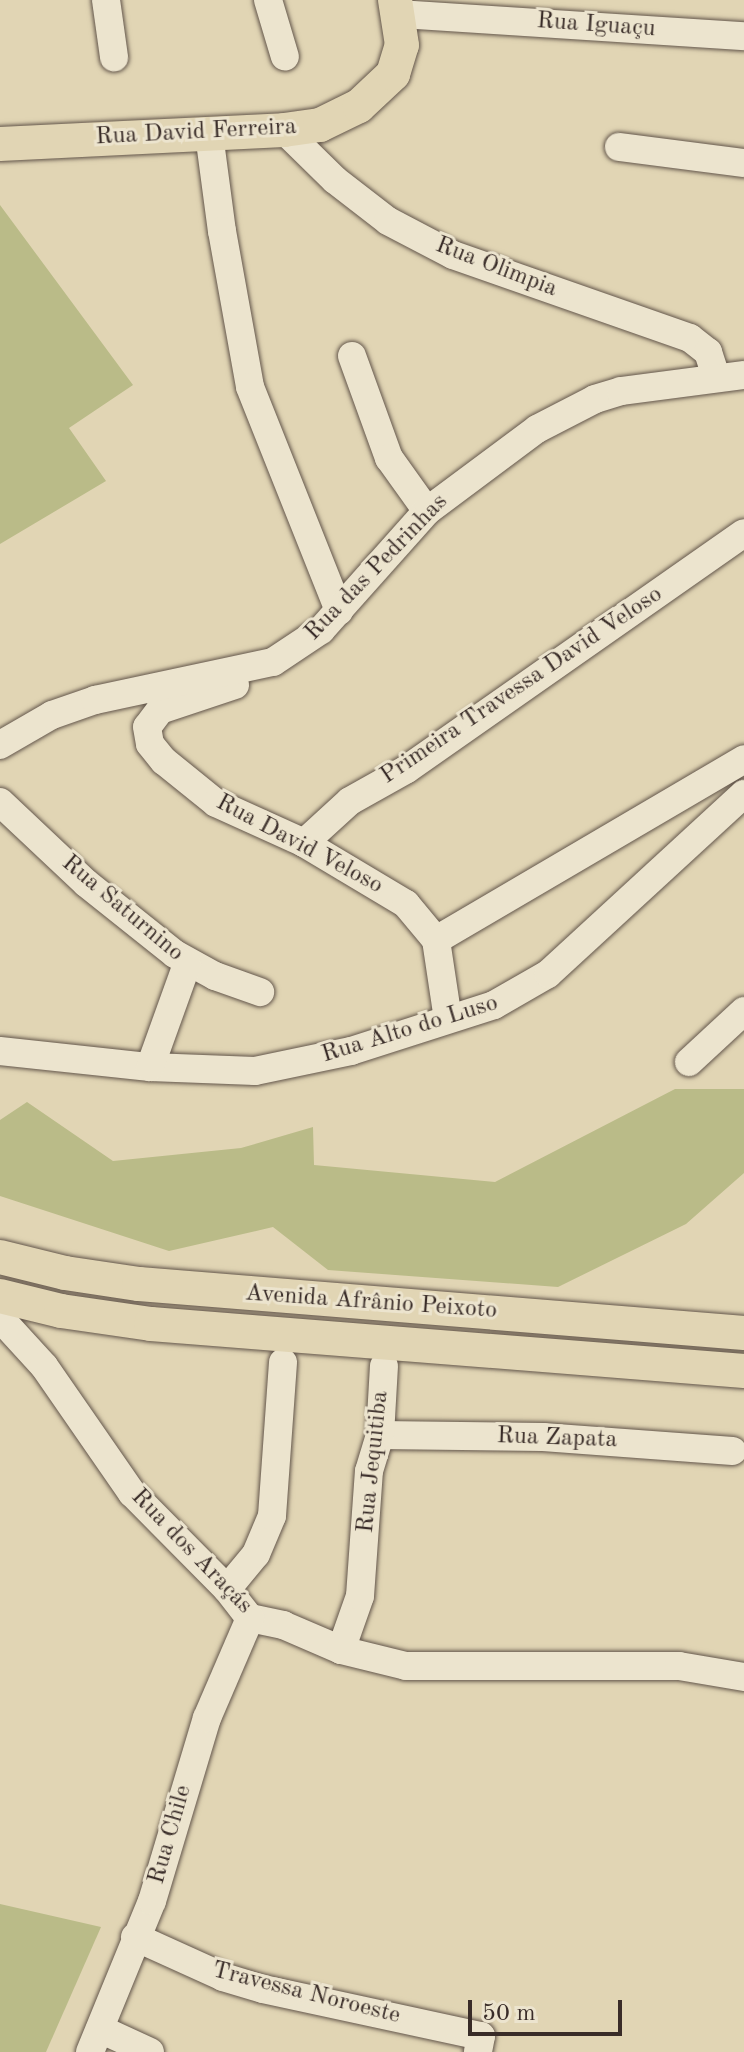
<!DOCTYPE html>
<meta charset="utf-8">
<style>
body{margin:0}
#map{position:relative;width:744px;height:2052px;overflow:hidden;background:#e1d5b4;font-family:"Old Standard TT",serif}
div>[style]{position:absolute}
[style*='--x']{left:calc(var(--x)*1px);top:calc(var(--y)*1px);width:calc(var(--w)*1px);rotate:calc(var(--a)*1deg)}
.green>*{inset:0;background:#babb88}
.roads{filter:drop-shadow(0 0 2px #63564b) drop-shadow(0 0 2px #63564b)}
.minor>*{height:28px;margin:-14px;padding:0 14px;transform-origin:14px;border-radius:14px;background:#ece4ce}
.major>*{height:34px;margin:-17px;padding:0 17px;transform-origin:17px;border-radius:17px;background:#e1d5b4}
span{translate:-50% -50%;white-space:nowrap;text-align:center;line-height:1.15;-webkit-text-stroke:6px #ece4ce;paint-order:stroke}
.street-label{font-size:24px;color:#392c28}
.scale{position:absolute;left:468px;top:2000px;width:154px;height:36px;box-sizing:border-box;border:4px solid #392c28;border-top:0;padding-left:10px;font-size:24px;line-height:28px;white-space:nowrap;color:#392c28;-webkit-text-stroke:6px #ece4ce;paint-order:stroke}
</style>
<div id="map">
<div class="green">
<div style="clip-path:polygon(0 205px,133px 385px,69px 428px,106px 481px,0 544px)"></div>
<div style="clip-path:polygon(675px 1089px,744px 1089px,744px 1173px,686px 1224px,558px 1287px,328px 1270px,273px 1227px,169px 1251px,0 1196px,0 1120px,27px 1102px,113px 1161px,241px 1148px,313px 1127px,314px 1165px,495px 1182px)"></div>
<div style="clip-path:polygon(0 1904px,101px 1927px,46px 2052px,0 2052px)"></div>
</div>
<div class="roads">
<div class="minor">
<div style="--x:106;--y:0;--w:58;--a:82"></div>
<div style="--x:268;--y:0;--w:59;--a:73.4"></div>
<div style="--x:400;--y:14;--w:345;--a:3.7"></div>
<div style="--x:284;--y:130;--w:71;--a:44.4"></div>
<div style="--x:335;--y:180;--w:67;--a:37.7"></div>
<div style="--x:388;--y:221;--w:73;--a:27.6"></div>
<div style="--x:453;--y:255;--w:251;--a:19.3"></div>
<div style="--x:690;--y:338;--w:23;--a:38"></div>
<div style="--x:708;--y:352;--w:26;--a:72"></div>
<div style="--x:209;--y:134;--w:98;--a:82.4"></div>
<div style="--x:222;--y:231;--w:158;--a:79.8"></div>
<div style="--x:250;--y:387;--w:241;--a:68.3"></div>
<div style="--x:619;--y:147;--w:126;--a:7.3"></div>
<div style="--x:352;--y:356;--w:109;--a:70.1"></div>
<div style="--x:389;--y:458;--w:65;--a:54.4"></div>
<div style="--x:235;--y:685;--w:79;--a:161.6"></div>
<div style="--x:160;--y:710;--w:21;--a:127"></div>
<div style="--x:147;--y:727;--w:17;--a:80"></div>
<div style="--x:150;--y:744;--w:22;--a:51"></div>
<div style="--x:164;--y:761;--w:67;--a:38.9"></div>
<div style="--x:216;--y:803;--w:97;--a:24.4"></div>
<div style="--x:304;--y:843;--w:119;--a:30.9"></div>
<div style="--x:406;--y:904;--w:47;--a:50.2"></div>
<div style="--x:436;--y:940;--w:80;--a:81.4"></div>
<div style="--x:0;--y:745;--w:60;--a:-30"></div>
<div style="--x:52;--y:715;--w:46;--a:-19.2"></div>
<div style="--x:95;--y:700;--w:182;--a:-12.1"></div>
<div style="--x:273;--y:662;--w:58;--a:-33.7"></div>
<div style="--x:321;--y:630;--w:159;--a:-48.3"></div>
<div style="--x:427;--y:511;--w:137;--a:-36.7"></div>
<div style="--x:537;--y:429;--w:65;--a:-27.3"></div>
<div style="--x:595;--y:399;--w:27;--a:-17"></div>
<div style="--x:621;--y:391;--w:124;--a:-7.4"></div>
<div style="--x:0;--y:802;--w:118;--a:43.3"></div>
<div style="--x:86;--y:883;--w:114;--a:38.6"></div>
<div style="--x:175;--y:954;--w:46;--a:28.8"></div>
<div style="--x:215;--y:976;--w:48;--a:19.6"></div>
<div style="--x:304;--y:843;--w:62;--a:-42.4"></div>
<div style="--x:350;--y:801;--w:65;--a:-29.3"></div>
<div style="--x:407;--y:769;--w:411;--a:-35"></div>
<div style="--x:436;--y:940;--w:357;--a:-30.4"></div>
<div style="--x:0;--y:1051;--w:151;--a:6.1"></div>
<div style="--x:150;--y:1067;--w:105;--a:2.2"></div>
<div style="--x:255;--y:1071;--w:98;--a:-11.8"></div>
<div style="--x:351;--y:1051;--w:150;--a:-17.8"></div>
<div style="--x:494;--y:1005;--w:62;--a:-29.9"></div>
<div style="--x:548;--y:974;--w:266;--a:-42.6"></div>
<div style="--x:689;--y:1062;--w:75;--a:-42.8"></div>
<div style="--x:150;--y:1067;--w:109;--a:-70.2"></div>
<div style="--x:0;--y:1318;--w:65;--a:47.5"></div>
<div style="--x:44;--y:1366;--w:155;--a:55.3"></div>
<div style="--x:132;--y:1493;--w:135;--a:45.3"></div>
<div style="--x:227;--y:1589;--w:37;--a:52"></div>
<div style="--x:250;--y:1618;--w:34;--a:12"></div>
<div style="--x:283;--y:1625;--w:63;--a:23.3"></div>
<div style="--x:341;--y:1650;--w:67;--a:13.8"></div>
<div style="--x:406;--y:1666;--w:273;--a:0"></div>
<div style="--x:679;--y:1666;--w:66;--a:9.6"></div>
<div style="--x:380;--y:1435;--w:163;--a:0.7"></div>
<div style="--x:543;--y:1437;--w:190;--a:4.2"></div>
<div style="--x:227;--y:1589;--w:45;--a:-50.4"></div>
<div style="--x:256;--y:1554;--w:41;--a:-67.2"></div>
<div style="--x:272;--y:1516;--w:154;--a:-85.9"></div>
<div style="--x:341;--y:1650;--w:57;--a:-70.6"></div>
<div style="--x:360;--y:1596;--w:125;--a:-85.9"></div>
<div style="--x:369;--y:1471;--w:38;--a:-73"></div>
<div style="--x:380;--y:1435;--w:69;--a:-86.7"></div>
<div style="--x:135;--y:1937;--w:97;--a:24.4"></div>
<div style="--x:223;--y:1977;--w:42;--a:16.7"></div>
<div style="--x:263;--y:1989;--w:223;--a:12.2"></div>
<div style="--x:481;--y:2036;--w:16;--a:101"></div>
<div style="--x:100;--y:2029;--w:55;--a:24.7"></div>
<div style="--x:90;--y:2052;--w:163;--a:-67.7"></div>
<div style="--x:152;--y:1901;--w:191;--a:-73.3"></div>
<div style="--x:207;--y:1718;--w:109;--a:-66.7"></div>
</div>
<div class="major">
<div style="--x:0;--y:144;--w:284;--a:-2.8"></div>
<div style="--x:284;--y:130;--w:36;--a:-8"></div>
<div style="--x:320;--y:125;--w:43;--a:-26"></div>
<div style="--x:359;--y:106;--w:47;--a:-43.3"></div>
<div style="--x:393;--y:74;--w:30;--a:-73"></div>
<div style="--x:402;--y:45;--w:46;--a:-98.8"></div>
<div style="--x:0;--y:1257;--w:67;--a:13.8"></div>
<div style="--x:65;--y:1273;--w:75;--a:8.5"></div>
<div style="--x:139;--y:1284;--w:607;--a:4.63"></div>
<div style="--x:0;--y:1296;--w:63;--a:13.8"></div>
<div style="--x:61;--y:1311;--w:91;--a:8.2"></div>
<div style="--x:151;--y:1324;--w:595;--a:4.53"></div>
</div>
</div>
<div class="street-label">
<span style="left:596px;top:26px;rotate:4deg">Rua Iguaçu</span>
<span style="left:196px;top:133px;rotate:-3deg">Rua David Ferreira</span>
<span style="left:496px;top:268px;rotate:21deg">Rua Olimpia</span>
<span style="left:377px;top:568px;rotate:-46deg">Rua das Pedrinhas</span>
<span style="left:522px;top:686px;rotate:-34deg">Primeira Travessa David Veloso</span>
<span style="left:299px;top:845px;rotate:28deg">Rua David Veloso</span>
<span style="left:122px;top:909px;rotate:40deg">Rua Saturnino</span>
<span style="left:410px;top:1030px;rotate:-17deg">Rua Alto do Luso</span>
<span style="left:371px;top:1303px;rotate:4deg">Avenida Afrânio Peixoto</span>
<span style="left:557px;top:1439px;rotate:2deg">Rua Zapata</span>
<span style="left:374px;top:1462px;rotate:-84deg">Rua Jequitiba</span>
<span style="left:191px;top:1552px;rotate:46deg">Rua dos Araçás</span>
<span style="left:171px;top:1835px;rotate:-74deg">Rua Chile</span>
<span style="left:306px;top:1994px;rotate:14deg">Travessa Noroeste</span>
</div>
<div class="scale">50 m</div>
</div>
